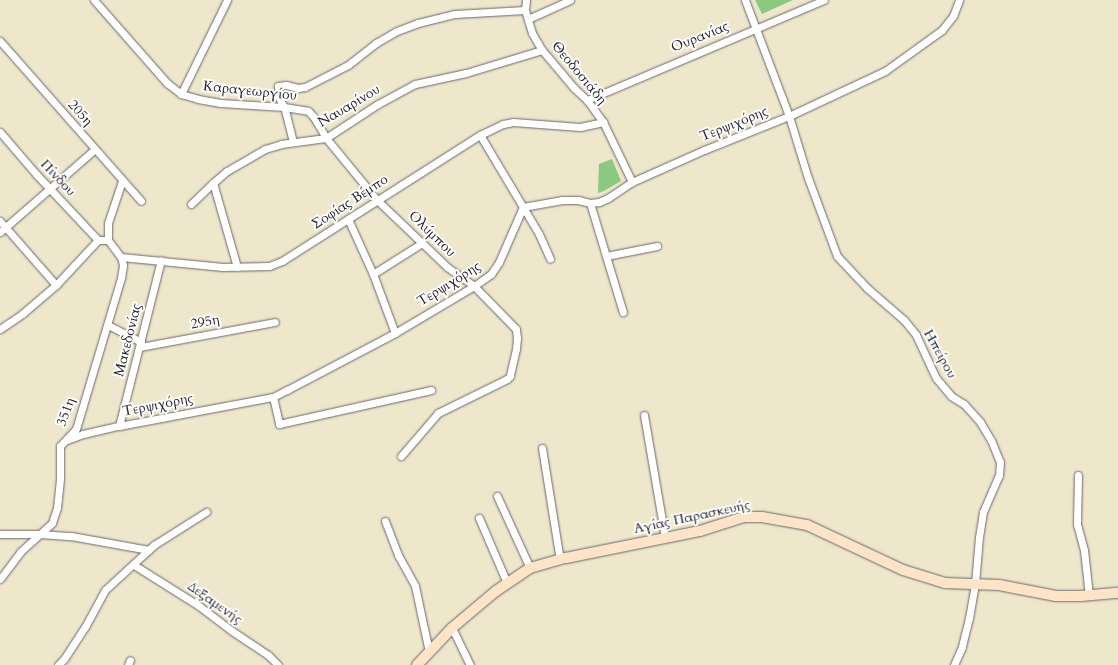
<!DOCTYPE html>
<meta charset="utf-8">
<style>
body{margin:0}
#map{position:relative;width:1118px;height:665px;overflow:hidden;background:#efe7cb;font-family:Cardo,serif}
div>[style]{position:absolute}
[style*='--x']{left:calc(var(--x)*1px);top:calc(var(--y)*1px);width:calc(var(--w)*1px);rotate:calc(var(--a)*1deg)}
.green>*{inset:0;background:#8ac980}
.roads{filter:drop-shadow(0 0 1px #6a676d) drop-shadow(0 0 1px #6a676d)}
.street>*{height:7px;margin:-3.5px;padding:0 3.5px;transform-origin:3.5px;border-radius:3.5px;background:#fff}
.secondary>*{height:10px;margin:-5px;padding:0 5px;transform-origin:5px;border-radius:5px;background:#fee4c6}
span{translate:-50% -50%;white-space:nowrap;text-align:center;line-height:1.15;-webkit-text-stroke:4px #fdfcf7;paint-order:stroke}
.street-label{font-size:14px;color:#22223b}
</style>
<div id="map">
<div class="green">
<div style="clip-path:polygon(755px 0,793px 0,762px 14px)"></div>
<div style="clip-path:polygon(612px 159px,621px 181px,604px 191px,598px 193px,599px 164px)"></div>
</div>
<div class="roads">
<div class="street">
<div style="--x:94;--y:0;--w:111;--a:48.7"></div>
<div style="--x:167;--y:83;--w:18;--a:38"></div>
<div style="--x:181;--y:94;--w:18;--a:16"></div>
<div style="--x:198;--y:99;--w:23;--a:10"></div>
<div style="--x:221;--y:103;--w:63;--a:3.6"></div>
<div style="--x:284;--y:107;--w:24;--a:9"></div>
<div style="--x:308;--y:111;--w:7;--a:45"></div>
<div style="--x:313;--y:116;--w:26;--a:59"></div>
<div style="--x:326;--y:138;--w:80;--a:50.6"></div>
<div style="--x:377;--y:200;--w:97;--a:43.7"></div>
<div style="--x:447;--y:267;--w:33;--a:35"></div>
<div style="--x:474;--y:286;--w:60;--a:45.7"></div>
<div style="--x:516;--y:329;--w:9;--a:84"></div>
<div style="--x:517;--y:338;--w:11;--a:95"></div>
<div style="--x:516;--y:349;--w:28;--a:103"></div>
<div style="--x:510;--y:376;--w:4;--a:135"></div>
<div style="--x:507;--y:379;--w:77;--a:153.8"></div>
<div style="--x:438;--y:413;--w:57;--a:130.7"></div>
<div style="--x:526;--y:0;--w:10;--a:96"></div>
<div style="--x:525;--y:10;--w:24;--a:73"></div>
<div style="--x:532;--y:33;--w:20;--a:60"></div>
<div style="--x:542;--y:50;--w:50;--a:49.9"></div>
<div style="--x:574;--y:88;--w:18;--a:43"></div>
<div style="--x:587;--y:100;--w:27;--a:54"></div>
<div style="--x:603;--y:122;--w:67;--a:64.2"></div>
<div style="--x:745;--y:0;--w:124;--a:69.2"></div>
<div style="--x:789;--y:116;--w:65;--a:73"></div>
<div style="--x:808;--y:178;--w:83;--a:69.6"></div>
<div style="--x:837;--y:256;--w:44;--a:46.8"></div>
<div style="--x:867;--y:288;--w:49;--a:40.9"></div>
<div style="--x:904;--y:320;--w:19;--a:51"></div>
<div style="--x:916;--y:335;--w:47;--a:65.1"></div>
<div style="--x:936;--y:378;--w:23;--a:50"></div>
<div style="--x:951;--y:396;--w:15;--a:32"></div>
<div style="--x:964;--y:404;--w:24;--a:48"></div>
<div style="--x:980;--y:422;--w:21;--a:59"></div>
<div style="--x:991;--y:440;--w:24;--a:68"></div>
<div style="--x:1000;--y:462;--w:13;--a:94"></div>
<div style="--x:999;--y:475;--w:40;--a:113.4"></div>
<div style="--x:983;--y:512;--w:25;--a:99"></div>
<div style="--x:979;--y:537;--w:47;--a:94.9"></div>
<div style="--x:975;--y:584;--w:35;--a:100"></div>
<div style="--x:969;--y:618;--w:30;--a:104"></div>
<div style="--x:962;--y:647;--w:20;--a:114"></div>
<div style="--x:528;--y:19;--w:46;--a:-24.3"></div>
<div style="--x:0;--y:41;--w:213;--a:48.6"></div>
<div style="--x:181;--y:94;--w:105;--a:-63.9"></div>
<div style="--x:587;--y:100;--w:257;--a:-22.9"></div>
<div style="--x:0;--y:132;--w:55;--a:49.4"></div>
<div style="--x:36;--y:174;--w:91;--a:46.8"></div>
<div style="--x:480;--y:135;--w:115;--a:59.2"></div>
<div style="--x:539;--y:234;--w:27;--a:66"></div>
<div style="--x:293;--y:142;--w:36;--a:-104"></div>
<div style="--x:284;--y:107;--w:13;--a:-119"></div>
<div style="--x:278;--y:96;--w:10;--a:-90"></div>
<div style="--x:278;--y:86;--w:8;--a:-7"></div>
<div style="--x:286;--y:85;--w:12;--a:14"></div>
<div style="--x:298;--y:88;--w:7;--a:-8"></div>
<div style="--x:305;--y:87;--w:48;--a:-27.1"></div>
<div style="--x:348;--y:65;--w:36;--a:-38"></div>
<div style="--x:376;--y:43;--w:24;--a:-30"></div>
<div style="--x:397;--y:31;--w:22;--a:-21"></div>
<div style="--x:418;--y:23;--w:38;--a:-14"></div>
<div style="--x:455;--y:14;--w:70;--a:-3.3"></div>
<div style="--x:590;--y:203;--w:114;--a:73.2"></div>
<div style="--x:191;--y:204;--w:30;--a:-44"></div>
<div style="--x:348;--y:219;--w:60;--a:65.6"></div>
<div style="--x:373;--y:274;--w:63;--a:69.6"></div>
<div style="--x:0;--y:221;--w:85;--a:48.8"></div>
<div style="--x:0;--y:232;--w:126;--a:-41.1"></div>
<div style="--x:108;--y:240;--w:21;--a:53"></div>
<div style="--x:121;--y:257;--w:102;--a:5.6"></div>
<div style="--x:223;--y:267;--w:46;--a:-1.2"></div>
<div style="--x:269;--y:266;--w:14;--a:-21"></div>
<div style="--x:282;--y:261;--w:235;--a:-32.5"></div>
<div style="--x:480;--y:135;--w:25;--a:-26"></div>
<div style="--x:503;--y:124;--w:10;--a:-11"></div>
<div style="--x:513;--y:122;--w:67;--a:4.3"></div>
<div style="--x:580;--y:127;--w:24;--a:-12"></div>
<div style="--x:606;--y:256;--w:52;--a:-11.1"></div>
<div style="--x:237;--y:267;--w:87;--a:-105.9"></div>
<div style="--x:213;--y:183;--w:18;--a:-41"></div>
<div style="--x:227;--y:171;--w:44;--a:-30.1"></div>
<div style="--x:265;--y:149;--w:17;--a:-17"></div>
<div style="--x:281;--y:144;--w:45;--a:-7.6"></div>
<div style="--x:326;--y:138;--w:62;--a:-33.2"></div>
<div style="--x:378;--y:104;--w:42;--a:-28.4"></div>
<div style="--x:415;--y:84;--w:52;--a:-12.2"></div>
<div style="--x:466;--y:73;--w:79;--a:-16.8"></div>
<div style="--x:373;--y:274;--w:58;--a:-32.3"></div>
<div style="--x:108;--y:325;--w:37;--a:27"></div>
<div style="--x:0;--y:329;--w:27;--a:-34"></div>
<div style="--x:22;--y:314;--w:45;--a:-40.5"></div>
<div style="--x:56;--y:285;--w:62;--a:-47"></div>
<div style="--x:98;--y:240;--w:10;--a:0"></div>
<div style="--x:108;--y:240;--w:17;--a:-90"></div>
<div style="--x:108;--y:223;--w:44;--a:-71.6"></div>
<div style="--x:140;--y:347;--w:137;--a:-10.5"></div>
<div style="--x:273;--y:397;--w:28;--a:77"></div>
<div style="--x:279;--y:424;--w:156;--a:-12.6"></div>
<div style="--x:644;--y:415;--w:125;--a:80.3"></div>
<div style="--x:119;--y:426;--w:171;--a:-75.8"></div>
<div style="--x:67;--y:440;--w:17;--a:-21"></div>
<div style="--x:83;--y:434;--w:37;--a:-13"></div>
<div style="--x:119;--y:426;--w:157;--a:-10.7"></div>
<div style="--x:273;--y:397;--w:16;--a:-27"></div>
<div style="--x:287;--y:390;--w:122;--a:-27.8"></div>
<div style="--x:395;--y:333;--w:92;--a:-30.7"></div>
<div style="--x:474;--y:286;--w:21;--a:-35"></div>
<div style="--x:491;--y:274;--w:14;--a:-56"></div>
<div style="--x:499;--y:262;--w:60;--a:-66.4"></div>
<div style="--x:523;--y:207;--w:40;--a:-10"></div>
<div style="--x:562;--y:200;--w:16;--a:0"></div>
<div style="--x:578;--y:200;--w:12;--a:14"></div>
<div style="--x:590;--y:203;--w:9;--a:-6"></div>
<div style="--x:599;--y:202;--w:10;--a:-24"></div>
<div style="--x:608;--y:198;--w:29;--a:-34"></div>
<div style="--x:632;--y:182;--w:79;--a:-24"></div>
<div style="--x:704;--y:150;--w:92;--a:-21.8"></div>
<div style="--x:789;--y:116;--w:106;--a:-25.1"></div>
<div style="--x:885;--y:71;--w:70;--a:-35.7"></div>
<div style="--x:942;--y:30;--w:18;--a:-52"></div>
<div style="--x:953;--y:16;--w:17;--a:-69"></div>
<div style="--x:542;--y:448;--w:113;--a:80.9"></div>
<div style="--x:1078;--y:475;--w:49;--a:91.2"></div>
<div style="--x:1077;--y:524;--w:27;--a:75"></div>
<div style="--x:1084;--y:550;--w:46;--a:83.8"></div>
<div style="--x:497;--y:496;--w:79;--a:65.4"></div>
<div style="--x:479;--y:518;--w:71;--a:66.7"></div>
<div style="--x:385;--y:521;--w:36;--a:69"></div>
<div style="--x:398;--y:555;--w:35;--a:61"></div>
<div style="--x:415;--y:586;--w:67;--a:78"></div>
<div style="--x:0;--y:534;--w:40;--a:0"></div>
<div style="--x:40;--y:534;--w:31;--a:4"></div>
<div style="--x:71;--y:536;--w:79;--a:10.2"></div>
<div style="--x:134;--y:565;--w:77;--a:32.2"></div>
<div style="--x:199;--y:606;--w:41;--a:37.1"></div>
<div style="--x:232;--y:631;--w:43;--a:33.7"></div>
<div style="--x:268;--y:655;--w:14;--a:45"></div>
<div style="--x:0;--y:579;--w:34;--a:-53"></div>
<div style="--x:20;--y:552;--w:43;--a:-42.2"></div>
<div style="--x:52;--y:523;--w:16;--a:-72"></div>
<div style="--x:57;--y:508;--w:30;--a:-84"></div>
<div style="--x:60;--y:478;--w:32;--a:-90"></div>
<div style="--x:60;--y:446;--w:23;--a:-47"></div>
<div style="--x:76;--y:429;--w:158;--a:-73.4"></div>
<div style="--x:121;--y:278;--w:13;--a:-81"></div>
<div style="--x:123;--y:265;--w:8;--a:-104"></div>
<div style="--x:452;--y:628;--w:41;--a:64.1"></div>
<div style="--x:58;--y:665;--w:8;--a:-45"></div>
<div style="--x:64;--y:659;--w:38;--a:-57"></div>
<div style="--x:85;--y:627;--w:42;--a:-61.6"></div>
<div style="--x:105;--y:590;--w:67;--a:-42.6"></div>
<div style="--x:154;--y:545;--w:62;--a:-32.4"></div>
<div style="--x:128;--y:665;--w:5;--a:-68"></div>
</div>
<div class="secondary">
<div style="--x:417;--y:665;--w:51;--a:-46.6"></div>
<div style="--x:452;--y:628;--w:57;--a:-40.1"></div>
<div style="--x:496;--y:591;--w:41;--a:-34.1"></div>
<div style="--x:530;--y:568;--w:37;--a:-16"></div>
<div style="--x:566;--y:558;--w:137;--a:-11.4"></div>
<div style="--x:700;--y:531;--w:46;--a:-17.7"></div>
<div style="--x:744;--y:517;--w:18;--a:0"></div>
<div style="--x:762;--y:517;--w:46;--a:10.1"></div>
<div style="--x:807;--y:525;--w:106;--a:25.1"></div>
<div style="--x:903;--y:570;--w:44;--a:17.2"></div>
<div style="--x:945;--y:583;--w:54;--a:2.1"></div>
<div style="--x:999;--y:585;--w:58;--a:10.9"></div>
<div style="--x:1056;--y:596;--w:25;--a:0"></div>
<div style="--x:1081;--y:596;--w:37;--a:-5"></div>
</div>
</div>
<div class="street-label">
<span style="left:700px;top:37px;rotate:-22deg">Ουρανίας</span>
<span style="left:579px;top:73px;rotate:50deg">Θεοδοσιάδη</span>
<span style="left:250px;top:91px;rotate:6deg">Καραγεωργίου</span>
<span style="left:349px;top:106px;rotate:-31deg">Ναυαρίνου</span>
<span style="left:80px;top:113px;rotate:49deg">205η</span>
<span style="left:734px;top:124px;rotate:-22deg">Τερψιχόρης</span>
<span style="left:58px;top:178px;rotate:47deg">Πίνδου</span>
<span style="left:350px;top:202px;rotate:-33deg">Σοφίας Βέμπο</span>
<span style="left:432px;top:234px;rotate:44deg">Ολύμπου</span>
<span style="left:449px;top:284px;rotate:-32deg">Τερψιχόρης</span>
<span style="left:205px;top:322px;rotate:-10deg">295η</span>
<span style="left:128px;top:340px;rotate:-76deg">Μακεδονίας</span>
<span style="left:940px;top:354px;rotate:61deg">Ηπείρου</span>
<span style="left:158px;top:405px;rotate:-11deg">Τερψιχόρης</span>
<span style="left:66px;top:412px;rotate:-70deg">351η</span>
<span style="left:692px;top:517px;rotate:-12deg">Αγίας Παρασκευής</span>
<span style="left:215px;top:603px;rotate:35deg">Δεξαμενής</span>
</div>
</div>
